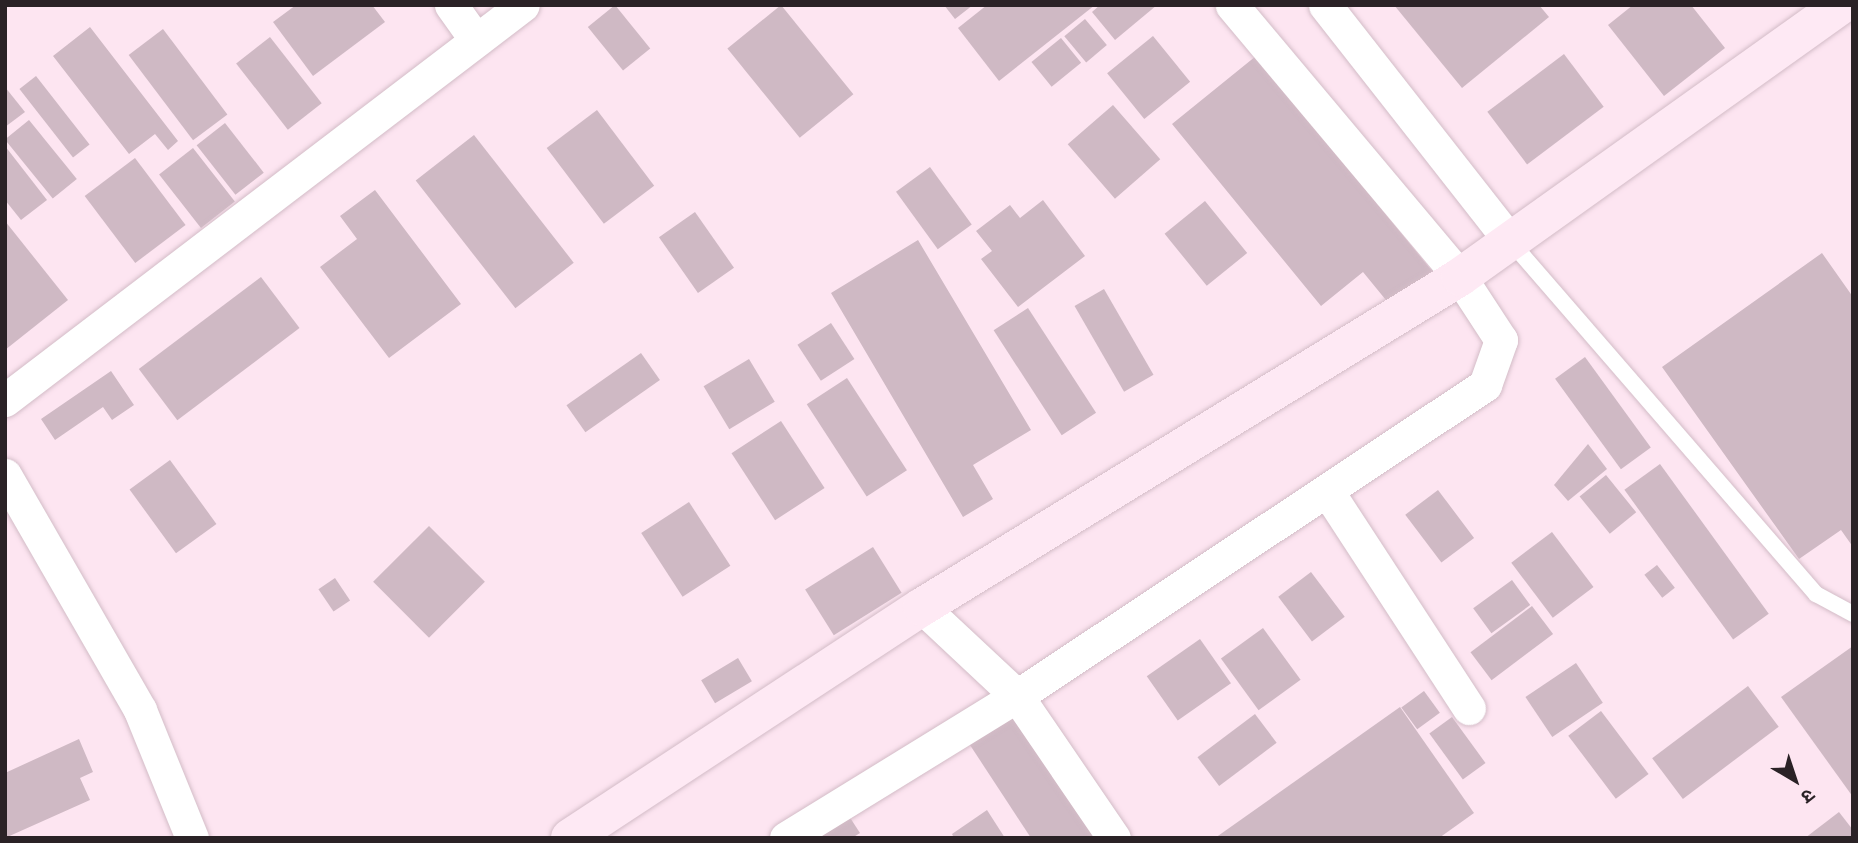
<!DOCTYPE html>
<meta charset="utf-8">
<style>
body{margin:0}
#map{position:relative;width:1858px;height:843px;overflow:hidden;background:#fde5f1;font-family:"Golos Text","Noto Sans Devanagari",sans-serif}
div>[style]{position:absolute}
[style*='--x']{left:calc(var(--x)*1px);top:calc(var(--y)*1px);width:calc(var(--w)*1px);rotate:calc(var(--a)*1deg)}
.building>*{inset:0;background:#cfb9c4;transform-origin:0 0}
.roads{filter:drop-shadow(0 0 2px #d3bcc7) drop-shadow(0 0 2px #d3bcc7)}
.lane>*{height:16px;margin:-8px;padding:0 8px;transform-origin:8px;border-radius:8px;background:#fff}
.street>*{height:33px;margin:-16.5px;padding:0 16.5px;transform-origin:16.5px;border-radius:16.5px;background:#fff}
.secondary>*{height:38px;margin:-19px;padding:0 19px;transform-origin:19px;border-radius:19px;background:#fee9f4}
span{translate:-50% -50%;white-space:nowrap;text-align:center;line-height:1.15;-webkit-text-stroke:5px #fde5f1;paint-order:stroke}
.frame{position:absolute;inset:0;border:7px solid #2a2226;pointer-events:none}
.north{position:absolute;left:1760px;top:745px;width:70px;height:70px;-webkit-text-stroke:5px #fde5f1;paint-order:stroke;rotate:141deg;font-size:19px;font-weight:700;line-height:28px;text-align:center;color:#2a2226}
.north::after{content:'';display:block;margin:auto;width:24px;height:32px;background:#2a2226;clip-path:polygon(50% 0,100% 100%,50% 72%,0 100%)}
</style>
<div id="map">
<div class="building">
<div style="clip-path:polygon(296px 5px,372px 5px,385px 22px,313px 76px,273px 22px)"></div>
<div style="left:615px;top:5px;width:56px;height:35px;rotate:51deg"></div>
<div style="left:781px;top:5px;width:115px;height:69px;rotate:51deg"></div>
<div style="clip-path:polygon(944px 5px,973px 5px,955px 19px)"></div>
<div style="clip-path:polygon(987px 5px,1095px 5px,999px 81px,958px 28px)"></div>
<div style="clip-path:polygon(1100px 5px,1157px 5px,1115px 40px,1092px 12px)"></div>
<div style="clip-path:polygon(1394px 5px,1539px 5px,1549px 17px,1462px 88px)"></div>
<div style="clip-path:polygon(1633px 5px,1691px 5px,1725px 48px,1664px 96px,1608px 25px)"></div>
<div style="left:1085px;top:19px;width:34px;height:27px;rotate:50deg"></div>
<div style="clip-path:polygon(90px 27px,178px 141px,168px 150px,155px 134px,129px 154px,53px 56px)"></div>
<div style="left:163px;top:29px;width:107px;height:43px;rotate:53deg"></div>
<div style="left:1153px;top:36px;width:59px;height:59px;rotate:51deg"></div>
<div style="left:270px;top:37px;width:84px;height:43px;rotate:52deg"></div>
<div style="left:1061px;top:38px;width:32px;height:38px;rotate:51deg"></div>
<div style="left:1564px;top:54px;width:66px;height:96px;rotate:53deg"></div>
<div style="clip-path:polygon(1256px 56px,1432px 271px,1390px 305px,1363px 272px,1321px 306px,1172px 124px)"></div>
<div style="left:36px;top:76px;width:87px;height:21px;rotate:52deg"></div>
<div style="clip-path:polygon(5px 87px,25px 112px,5px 127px)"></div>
<div style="left:1113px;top:105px;width:72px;height:60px;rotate:49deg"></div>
<div style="left:597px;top:110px;width:95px;height:63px;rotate:53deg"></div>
<div style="left:29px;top:120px;width:76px;height:31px;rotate:51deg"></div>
<div style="left:225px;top:123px;width:63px;height:36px;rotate:52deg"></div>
<div style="left:474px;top:135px;width:162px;height:74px;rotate:52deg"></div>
<div style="clip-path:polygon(5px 146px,47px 200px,21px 220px,5px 200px)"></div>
<div style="left:193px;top:148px;width:68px;height:43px;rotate:52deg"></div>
<div style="left:135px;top:158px;width:84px;height:63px;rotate:53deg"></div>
<div style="left:930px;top:167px;width:71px;height:42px;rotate:54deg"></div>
<div style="clip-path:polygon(375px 190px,461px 304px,389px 358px,320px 267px,357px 239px,340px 216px)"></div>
<div style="clip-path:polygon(1043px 200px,1085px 256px,1018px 307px,981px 259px,992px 251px,976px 231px,1010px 205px,1020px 218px)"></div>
<div style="left:1205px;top:201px;width:67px;height:52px;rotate:51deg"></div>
<div style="left:695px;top:212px;width:68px;height:44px;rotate:55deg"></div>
<div style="clip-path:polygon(5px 221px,68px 300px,5px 350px)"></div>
<div style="clip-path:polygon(918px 240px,1031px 430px,973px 465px,993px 499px,963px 517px,831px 293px)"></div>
<div style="clip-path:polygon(1822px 253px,1853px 297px,1853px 547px,1841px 530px,1799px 559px,1662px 367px)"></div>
<div style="left:261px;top:277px;width:64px;height:153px;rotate:53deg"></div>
<div style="left:1104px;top:289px;width:99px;height:34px;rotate:60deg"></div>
<div style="left:1028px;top:308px;width:125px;height:41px;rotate:57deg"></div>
<div style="left:831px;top:323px;width:43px;height:40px;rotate:57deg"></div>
<div style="left:641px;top:353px;width:33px;height:91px;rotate:55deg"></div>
<div style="left:1585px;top:357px;width:112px;height:37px;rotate:54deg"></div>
<div style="left:749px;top:359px;width:50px;height:53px;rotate:59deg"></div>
<div style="clip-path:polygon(111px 371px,134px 405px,112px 420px,103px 407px,55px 440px,41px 419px)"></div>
<div style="left:847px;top:378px;width:110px;height:48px;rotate:57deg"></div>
<div style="left:781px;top:421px;width:80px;height:59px;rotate:57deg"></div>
<div style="clip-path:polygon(1588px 444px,1607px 469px,1568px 501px,1554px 485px)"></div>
<div style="left:170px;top:460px;width:79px;height:50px;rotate:54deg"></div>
<div style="left:1660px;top:464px;width:185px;height:44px;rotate:54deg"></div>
<div style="left:1606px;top:475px;width:48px;height:34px;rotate:51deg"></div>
<div style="left:1438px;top:490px;width:60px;height:41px;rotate:53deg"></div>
<div style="left:689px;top:502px;width:76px;height:57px;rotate:57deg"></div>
<div style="left:429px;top:526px;width:79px;height:79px;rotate:45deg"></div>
<div style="left:1552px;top:532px;width:69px;height:51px;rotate:53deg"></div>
<div style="left:873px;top:547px;width:54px;height:80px;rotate:58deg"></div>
<div style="left:1657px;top:565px;width:29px;height:16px;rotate:52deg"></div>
<div style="left:1311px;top:572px;width:56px;height:41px;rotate:53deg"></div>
<div style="left:335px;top:578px;width:27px;height:20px;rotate:56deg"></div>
<div style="left:1512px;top:580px;width:31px;height:48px;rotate:54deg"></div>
<div style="left:1532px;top:606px;width:35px;height:77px;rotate:53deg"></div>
<div style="left:1263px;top:628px;width:64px;height:52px;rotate:54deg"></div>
<div style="left:1200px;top:639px;width:54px;height:65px;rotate:55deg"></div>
<div style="clip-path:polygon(1853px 646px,1853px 797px,1781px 697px)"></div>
<div style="left:738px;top:658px;width:27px;height:43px;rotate:59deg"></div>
<div style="left:1576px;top:663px;width:48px;height:61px;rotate:56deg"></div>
<div style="left:1748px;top:686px;width:51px;height:120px;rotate:53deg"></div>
<div style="left:1424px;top:691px;width:27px;height:28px;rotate:54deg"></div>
<div style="clip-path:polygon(1400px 707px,1474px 813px,1439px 838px,1215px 838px)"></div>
<div style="clip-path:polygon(1016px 711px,1099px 838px,1031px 838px,968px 742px)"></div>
<div style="left:1601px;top:711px;width:79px;height:41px;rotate:53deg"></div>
<div style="left:1255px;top:714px;width:36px;height:72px;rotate:53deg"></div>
<div style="left:1452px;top:717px;width:57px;height:28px;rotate:54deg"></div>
<div style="clip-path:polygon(79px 739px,93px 772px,80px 778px,90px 800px,5px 838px,5px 773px)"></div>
<div style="clip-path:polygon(987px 810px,1005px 838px,954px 838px,952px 834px)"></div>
<div style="clip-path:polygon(1839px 812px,1853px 830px,1853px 838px,1805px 838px)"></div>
<div style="clip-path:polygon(847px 813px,860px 833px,852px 838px,810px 838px)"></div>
</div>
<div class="roads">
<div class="lane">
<div style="--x:1511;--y:242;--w:466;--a:49.1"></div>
<div style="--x:1816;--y:594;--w:42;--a:28.4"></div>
</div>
<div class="street">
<div style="--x:451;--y:5;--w:43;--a:54.5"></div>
<div style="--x:1325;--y:5;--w:301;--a:51.9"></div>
<div style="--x:5;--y:400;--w:651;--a:-37.33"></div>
<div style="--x:5;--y:475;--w:271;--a:60.1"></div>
<div style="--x:140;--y:710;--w:138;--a:67.9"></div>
<div style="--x:1328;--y:492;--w:258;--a:56.9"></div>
<div style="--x:922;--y:607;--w:130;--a:43.1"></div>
<div style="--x:1017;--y:696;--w:172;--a:55.7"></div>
<div style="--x:786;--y:838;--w:271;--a:-31.6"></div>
<div style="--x:1017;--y:696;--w:562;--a:-33.61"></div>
<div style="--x:1485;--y:385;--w:48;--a:-70.4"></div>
<div style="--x:1501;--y:340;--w:75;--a:-123.1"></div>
<div style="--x:1460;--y:277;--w:355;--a:-130"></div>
</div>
<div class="secondary">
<div style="--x:570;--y:838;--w:421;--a:-33.3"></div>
<div style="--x:922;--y:607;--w:631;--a:-31.52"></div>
<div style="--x:1460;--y:277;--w:469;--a:-35.5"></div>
</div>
</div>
<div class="frame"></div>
<div class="north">उ</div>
</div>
